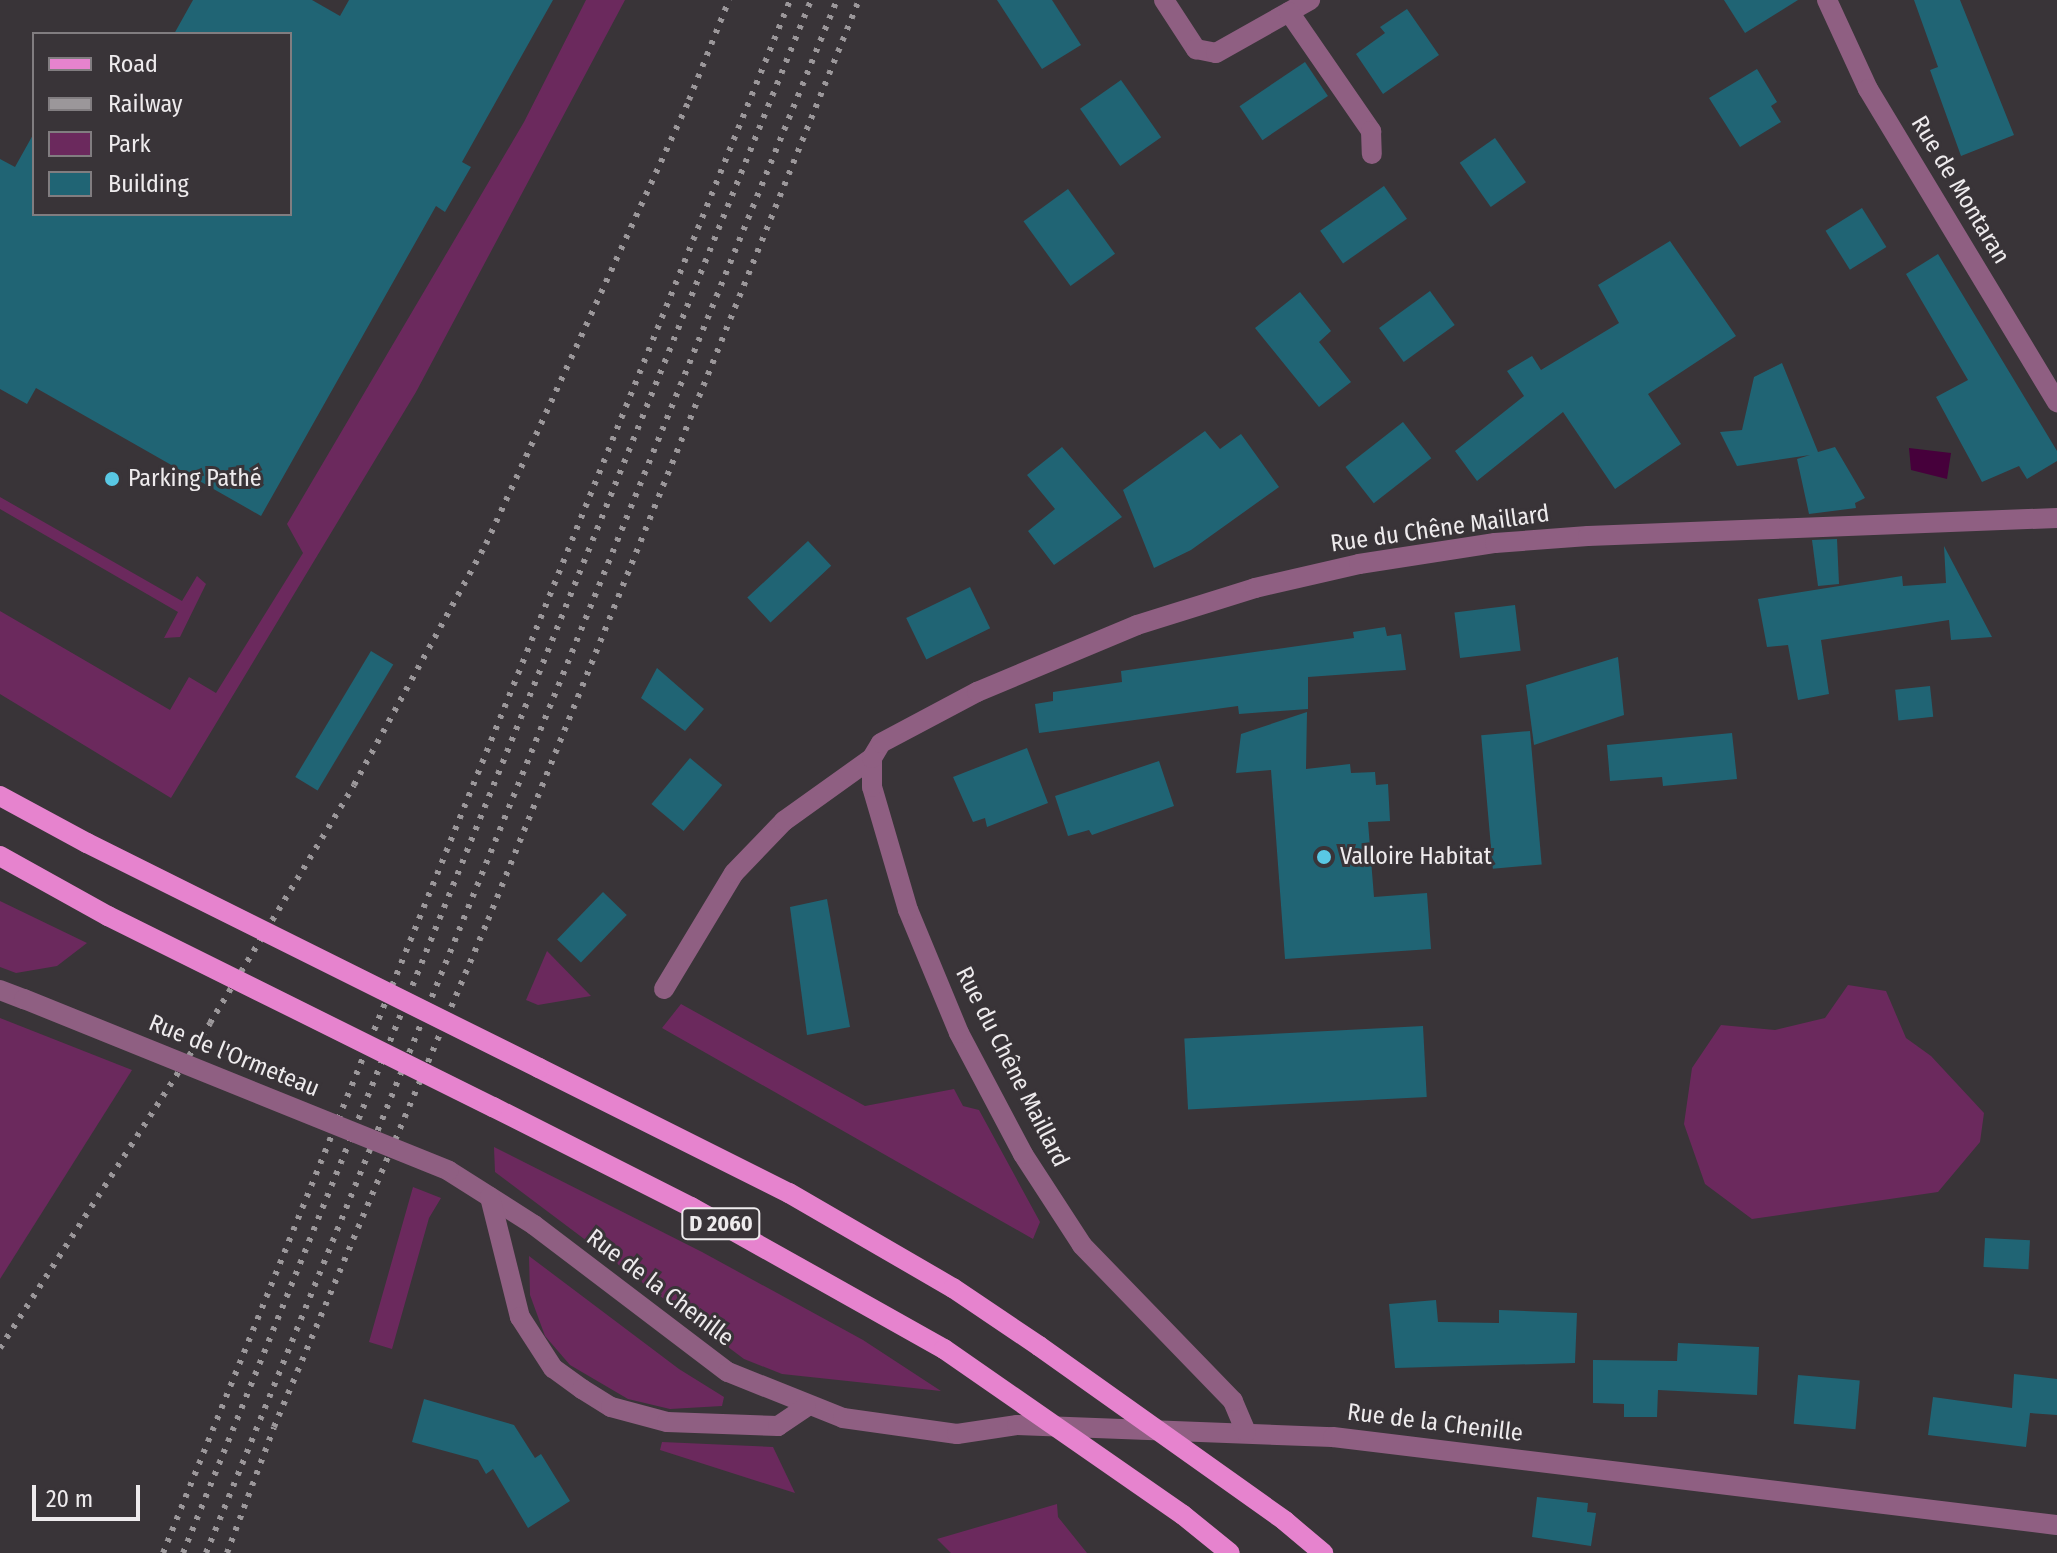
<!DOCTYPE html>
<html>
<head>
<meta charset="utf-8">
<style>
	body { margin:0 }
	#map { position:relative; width:2057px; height:1553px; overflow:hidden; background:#393438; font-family:"Fira Sans Condensed",sans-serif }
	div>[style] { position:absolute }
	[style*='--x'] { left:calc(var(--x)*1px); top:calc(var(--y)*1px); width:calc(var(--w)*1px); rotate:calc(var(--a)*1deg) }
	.green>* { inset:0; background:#6b295d }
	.water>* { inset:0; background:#46003b }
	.building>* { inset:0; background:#206474; transform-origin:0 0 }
	.minor>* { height:20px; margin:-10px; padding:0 10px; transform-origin:10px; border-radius:10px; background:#8f5f82 }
	.major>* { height:20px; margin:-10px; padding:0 10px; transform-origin:10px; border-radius:10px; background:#e683ce }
	.rail>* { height:6px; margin-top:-3px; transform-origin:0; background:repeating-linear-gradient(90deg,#9b979a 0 4px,transparent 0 12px) }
	.minor-bridge>* { height:20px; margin:-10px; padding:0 10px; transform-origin:10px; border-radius:10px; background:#8f5f82 }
	.major-bridge>* { height:20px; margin:-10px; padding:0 10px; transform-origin:10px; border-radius:10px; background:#e683ce }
	.dots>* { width:22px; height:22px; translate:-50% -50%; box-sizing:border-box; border:4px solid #393438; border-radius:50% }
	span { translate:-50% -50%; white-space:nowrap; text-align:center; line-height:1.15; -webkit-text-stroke:6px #393438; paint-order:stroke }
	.shield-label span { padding:2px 6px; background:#393438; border:2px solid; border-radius:6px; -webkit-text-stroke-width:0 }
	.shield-label { font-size:22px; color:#eeebed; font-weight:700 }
	.street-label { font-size:24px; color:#eeebed }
	.poi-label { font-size:24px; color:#eeebed }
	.left { translate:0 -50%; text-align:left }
	.legend { position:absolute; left:32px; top:32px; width:260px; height:184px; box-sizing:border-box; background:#393438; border:2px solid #817d80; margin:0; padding:10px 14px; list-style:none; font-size:24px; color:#eeebed }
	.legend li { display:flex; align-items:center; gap:16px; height:40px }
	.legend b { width:40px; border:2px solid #817d80 }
	.scale { position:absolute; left:32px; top:1485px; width:108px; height:36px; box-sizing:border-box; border:4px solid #eeebed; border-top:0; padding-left:10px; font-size:24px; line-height:28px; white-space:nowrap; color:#eeebed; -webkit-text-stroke:6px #393438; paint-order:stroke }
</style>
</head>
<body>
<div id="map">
	<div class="green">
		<div style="clip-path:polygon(586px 0,625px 0,416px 392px,171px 798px,0 694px,0 611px,170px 710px,189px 677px,216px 693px,303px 553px,287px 524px,524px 122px)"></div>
		<div style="clip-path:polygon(0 497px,182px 601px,197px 576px,206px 584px,180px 637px,164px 638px,178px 612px,0 509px)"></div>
		<div style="clip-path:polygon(0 901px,87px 943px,57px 966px,16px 973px,0 967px)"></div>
		<div style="clip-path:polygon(547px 951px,591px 996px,538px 1005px,526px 1000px)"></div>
		<div style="clip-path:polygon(1848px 985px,1886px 991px,1906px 1038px,1931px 1056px,1984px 1113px,1980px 1142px,1938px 1192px,1752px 1219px,1705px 1184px,1684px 1124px,1692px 1068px,1721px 1025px,1775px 1030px,1825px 1018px)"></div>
		<div style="clip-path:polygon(681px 1004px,865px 1106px,954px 1089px,963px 1106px,979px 1110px,1040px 1222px,1033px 1239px,662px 1028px)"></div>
		<div style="clip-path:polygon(0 1018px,132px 1070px,0 1279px)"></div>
		<div style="clip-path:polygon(494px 1147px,702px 1252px,863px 1340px,941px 1391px,782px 1374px,744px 1359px,495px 1172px)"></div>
		<div style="clip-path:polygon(413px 1187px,441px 1198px,429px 1218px,392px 1349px,369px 1342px)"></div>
		<div style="clip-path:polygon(529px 1256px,679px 1369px,724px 1397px,722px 1406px,670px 1409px,628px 1399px,570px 1365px,545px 1336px,530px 1295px)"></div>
		<div style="clip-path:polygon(662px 1442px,773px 1447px,795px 1493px,660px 1450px)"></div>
		<div style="clip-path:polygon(1057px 1504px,1058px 1517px,1087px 1553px,951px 1553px,937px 1539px)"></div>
	</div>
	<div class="water">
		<div style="clip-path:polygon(1909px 448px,1951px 453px,1947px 479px,1911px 470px)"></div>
	</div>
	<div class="building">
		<div style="clip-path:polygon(193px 0,312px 0,340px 16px,349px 0,553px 0,462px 162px,471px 167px,445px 212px,436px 206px,261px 516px,36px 388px,27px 404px,0 389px,0 159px,15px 167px,34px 133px,34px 214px,290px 214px,290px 34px,174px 34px)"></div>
		<div style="clip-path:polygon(997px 0,1052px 0,1081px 45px,1042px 69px)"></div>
		<div style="clip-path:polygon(1724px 0,1798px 0,1745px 33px)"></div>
		<div style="clip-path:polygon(1914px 0,1960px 0,2014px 135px,1961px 156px,1930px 70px,1938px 67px)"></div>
		<div style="clip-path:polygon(1407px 9px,1439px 55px,1383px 94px,1356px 54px,1385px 33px,1380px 27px)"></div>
		<div style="left:1305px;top:62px;width:41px;height:79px;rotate:56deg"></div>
		<div style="clip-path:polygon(1757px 69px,1777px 102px,1771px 106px,1781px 122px,1740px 147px,1709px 98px)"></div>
		<div style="left:1121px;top:80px;width:70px;height:50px;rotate:55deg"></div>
		<div style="left:1495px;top:138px;width:54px;height:43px;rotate:55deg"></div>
		<div style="left:1384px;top:186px;width:40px;height:78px;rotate:55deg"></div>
		<div style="left:1068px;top:189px;width:80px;height:55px;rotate:54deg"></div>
		<div style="left:1862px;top:208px;width:46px;height:43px;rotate:58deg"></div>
		<div style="clip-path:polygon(1670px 241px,1736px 336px,1648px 394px,1681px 444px,1615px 489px,1563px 412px,1477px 481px,1455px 451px,1524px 396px,1507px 371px,1532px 356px,1541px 370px,1619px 323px,1598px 285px)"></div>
		<div style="clip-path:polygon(1938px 254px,2057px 451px,2057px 461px,2027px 479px,2019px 466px,1982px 482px,1936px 397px,1968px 380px,1906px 274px)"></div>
		<div style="left:1430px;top:291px;width:42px;height:63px;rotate:54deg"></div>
		<div style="clip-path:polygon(1300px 292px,1331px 331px,1319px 342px,1351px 382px,1319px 407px,1255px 328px)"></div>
		<div style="clip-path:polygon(1782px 363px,1818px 452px,1835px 447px,1865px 498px,1855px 503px,1856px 508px,1809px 514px,1797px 459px,1810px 455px,1737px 466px,1720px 432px,1742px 430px,1754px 377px)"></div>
		<div style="left:1403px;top:422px;width:46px;height:73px;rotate:52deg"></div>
		<div style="clip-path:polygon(1205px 431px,1220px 449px,1241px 434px,1279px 487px,1191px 550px,1154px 568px,1123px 490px)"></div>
		<div style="clip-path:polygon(1062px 447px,1122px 517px,1054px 565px,1028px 531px,1055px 509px,1027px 475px)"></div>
		<div style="clip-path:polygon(1837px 539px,1839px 584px,1818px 586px,1812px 540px)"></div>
		<div style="left:808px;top:541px;width:34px;height:83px;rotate:47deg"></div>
		<div style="clip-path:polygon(1944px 546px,1992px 637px,1951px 640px,1949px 620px,1821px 640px,1829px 694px,1798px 700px,1788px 645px,1767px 647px,1758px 599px,1902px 576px,1903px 586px,1946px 583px)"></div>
		<div style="left:970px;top:587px;width:46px;height:71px;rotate:64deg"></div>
		<div style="left:1515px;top:605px;width:46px;height:61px;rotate:83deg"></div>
		<div style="clip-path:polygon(1385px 627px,1387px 636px,1401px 634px,1406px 670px,1308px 677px,1308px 709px,1239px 714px,1238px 706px,1039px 733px,1035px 704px,1053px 701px,1053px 692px,1122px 682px,1121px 671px,1354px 638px,1353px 632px)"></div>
		<div style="left:371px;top:651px;width:26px;height:147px;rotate:31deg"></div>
		<div style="clip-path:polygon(1618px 657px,1624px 715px,1534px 745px,1526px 685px)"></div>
		<div style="clip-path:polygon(657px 668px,704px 709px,685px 731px,641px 698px)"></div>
		<div style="left:1930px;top:686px;width:31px;height:35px;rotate:84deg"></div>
		<div style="clip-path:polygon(1307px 712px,1306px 769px,1350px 764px,1351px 773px,1375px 772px,1376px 785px,1388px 784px,1390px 821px,1368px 822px,1374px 897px,1427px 893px,1431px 949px,1285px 959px,1271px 770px,1236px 773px,1241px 734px)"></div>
		<div style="left:1530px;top:731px;width:134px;height:49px;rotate:85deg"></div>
		<div style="clip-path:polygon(1732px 733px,1737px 779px,1663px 786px,1662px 777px,1610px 781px,1607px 745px)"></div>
		<div style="clip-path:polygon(1027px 748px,1048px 803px,987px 827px,985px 818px,973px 822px,953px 777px)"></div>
		<div style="left:690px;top:758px;width:42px;height:60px;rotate:40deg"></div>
		<div style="clip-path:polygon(1159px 761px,1174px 806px,1092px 835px,1089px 830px,1068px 836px,1055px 796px)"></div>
		<div style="left:603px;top:892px;width:33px;height:66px;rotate:44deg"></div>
		<div style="clip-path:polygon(827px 899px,850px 1027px,807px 1035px,790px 907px)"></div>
		<div style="left:1423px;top:1026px;width:71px;height:239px;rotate:87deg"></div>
		<div style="left:1985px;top:1238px;width:45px;height:29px;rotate:3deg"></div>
		<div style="clip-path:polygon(1436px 1300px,1438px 1322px,1499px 1323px,1499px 1310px,1577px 1313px,1575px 1363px,1395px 1368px,1389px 1304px)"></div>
		<div style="clip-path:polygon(1678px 1343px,1759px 1347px,1757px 1395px,1658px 1390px,1657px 1417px,1624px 1417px,1624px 1404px,1593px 1403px,1593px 1360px,1677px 1361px)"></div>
		<div style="clip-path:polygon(2014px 1374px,2057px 1379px,2057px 1415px,2030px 1413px,2026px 1447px,1928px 1435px,1933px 1397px,2012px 1408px)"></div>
		<div style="left:1798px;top:1375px;width:62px;height:49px;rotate:5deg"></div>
		<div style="clip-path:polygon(424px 1399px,514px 1425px,535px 1458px,541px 1454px,570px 1501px,528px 1528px,493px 1469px,486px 1474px,478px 1460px,412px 1442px)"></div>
		<div style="clip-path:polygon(1537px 1497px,1588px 1503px,1587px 1512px,1596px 1513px,1591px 1546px,1532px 1537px)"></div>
	</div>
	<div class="minor">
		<div style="--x:1164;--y:0;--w:59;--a:56.9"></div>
		<div style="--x:1196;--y:49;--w:20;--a:11"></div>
		<div style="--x:1216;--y:53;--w:108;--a:-29.4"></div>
		<div style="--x:1827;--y:0;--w:98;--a:65.3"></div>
		<div style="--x:1868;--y:89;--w:366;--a:58.9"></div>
		<div style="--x:1289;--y:12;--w:145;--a:55.4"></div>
		<div style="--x:1371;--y:131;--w:23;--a:88"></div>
		<div style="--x:664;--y:989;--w:135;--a:-58.9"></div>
		<div style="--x:734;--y:873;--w:72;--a:-46.1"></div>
		<div style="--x:784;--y:821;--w:108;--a:-35.6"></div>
		<div style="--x:0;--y:990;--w:26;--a:21"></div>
		<div style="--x:449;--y:1171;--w:101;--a:32.4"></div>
		<div style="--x:534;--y:1225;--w:243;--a:37.2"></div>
		<div style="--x:728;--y:1372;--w:124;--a:21.8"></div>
		<div style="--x:843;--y:1418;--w:115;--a:8"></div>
		<div style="--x:957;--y:1434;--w:61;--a:-8.5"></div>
		<div style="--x:1017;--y:1425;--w:316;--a:2.2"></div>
		<div style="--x:1333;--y:1437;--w:729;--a:6.93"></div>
		<div style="--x:490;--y:1197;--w:124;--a:76"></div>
		<div style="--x:520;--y:1317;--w:61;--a:57.1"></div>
		<div style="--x:553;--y:1368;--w:36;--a:36"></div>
		<div style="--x:582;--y:1389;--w:34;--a:32"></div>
		<div style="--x:611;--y:1407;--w:58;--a:15"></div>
		<div style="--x:667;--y:1422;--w:111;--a:2.1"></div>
		<div style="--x:778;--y:1426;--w:34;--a:-34"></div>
		<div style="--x:1246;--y:1432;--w:34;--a:-113"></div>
		<div style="--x:1233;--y:1401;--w:217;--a:-134.1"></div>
		<div style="--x:1082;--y:1245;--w:108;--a:-123"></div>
		<div style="--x:1023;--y:1154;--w:137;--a:-117.9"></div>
		<div style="--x:959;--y:1033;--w:133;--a:-112.5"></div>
		<div style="--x:908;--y:910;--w:128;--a:-106.3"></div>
		<div style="--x:872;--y:787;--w:29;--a:-90"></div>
		<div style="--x:872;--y:758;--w:17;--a:-59"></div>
		<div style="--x:881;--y:743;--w:109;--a:-28"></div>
		<div style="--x:977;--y:692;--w:173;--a:-22.7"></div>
		<div style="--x:1137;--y:625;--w:124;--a:-17.4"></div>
		<div style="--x:1255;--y:588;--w:107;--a:-13"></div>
		<div style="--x:1359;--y:564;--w:138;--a:-8.8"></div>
		<div style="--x:1495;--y:543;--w:93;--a:-4.3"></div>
		<div style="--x:1588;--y:536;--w:469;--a:-2.2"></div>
	</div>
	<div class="major">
		<div style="--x:0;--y:796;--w:99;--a:28.4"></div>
		<div style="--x:0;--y:856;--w:124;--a:29.1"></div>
		<div style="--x:539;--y:1068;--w:280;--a:26.6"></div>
		<div style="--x:789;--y:1193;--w:190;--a:30.1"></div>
		<div style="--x:953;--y:1288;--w:104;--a:34"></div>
		<div style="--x:493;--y:1107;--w:222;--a:26.8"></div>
		<div style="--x:691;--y:1207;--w:290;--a:29.3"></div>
		<div style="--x:1183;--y:1515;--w:60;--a:39"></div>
		<div style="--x:1285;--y:1521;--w:50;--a:40.1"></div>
	</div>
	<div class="rail">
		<div style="--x:0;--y:1348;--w:387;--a:-57.1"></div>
		<div style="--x:210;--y:1023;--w:278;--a:-58.8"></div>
		<div style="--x:354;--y:785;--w:275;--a:-61.3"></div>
		<div style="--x:486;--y:544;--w:488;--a:-65.4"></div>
		<div style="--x:689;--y:100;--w:108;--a:-68.2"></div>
		<div style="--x:163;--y:1553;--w:1675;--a:-68.01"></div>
		<div style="--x:183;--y:1553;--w:1675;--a:-67.98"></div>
		<div style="--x:206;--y:1553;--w:1676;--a:-67.89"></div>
		<div style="--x:227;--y:1553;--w:134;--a:-69.5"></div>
		<div style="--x:274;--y:1427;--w:550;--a:-67.12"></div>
		<div style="--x:488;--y:920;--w:992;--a:-68.04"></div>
	</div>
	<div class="minor-bridge">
		<div style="--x:24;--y:999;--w:458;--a:22"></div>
	</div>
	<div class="major-bridge">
		<div style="--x:87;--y:843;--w:505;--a:26.46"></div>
		<div style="--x:108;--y:916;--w:430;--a:26.4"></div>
		<div style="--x:1039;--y:1346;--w:302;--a:35.4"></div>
		<div style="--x:944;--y:1349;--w:291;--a:34.8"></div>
	</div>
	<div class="dots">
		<div style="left:112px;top:479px;background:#59c8e4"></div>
		<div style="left:1324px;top:857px;background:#59c8e4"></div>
	</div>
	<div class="shield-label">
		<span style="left:721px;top:1224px">D 2060</span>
	</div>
	<div class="street-label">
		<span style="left:1960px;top:190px;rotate:59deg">Rue de Montaran</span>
		<span style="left:1440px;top:529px;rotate:-8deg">Rue du Chêne Maillard</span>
		<span style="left:234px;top:1056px;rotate:22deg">Rue de l'Ormeteau</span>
		<span style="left:1012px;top:1067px;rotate:63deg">Rue du Chêne Maillard</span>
		<span style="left:660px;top:1288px;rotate:37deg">Rue de la Chenille</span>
		<span style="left:1435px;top:1423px;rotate:7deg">Rue de la Chenille</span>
	</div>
	<div class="poi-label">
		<span class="left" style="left:128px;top:479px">Parking Pathé</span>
		<span class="left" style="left:1340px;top:857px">Valloire Habitat</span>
	</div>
	<ul class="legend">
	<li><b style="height:10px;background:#e683ce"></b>Road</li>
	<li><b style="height:10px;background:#9b979a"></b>Railway</li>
	<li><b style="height:22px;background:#6b295d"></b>Park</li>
	<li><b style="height:22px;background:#206474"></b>Building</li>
	</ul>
	<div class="scale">20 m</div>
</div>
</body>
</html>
